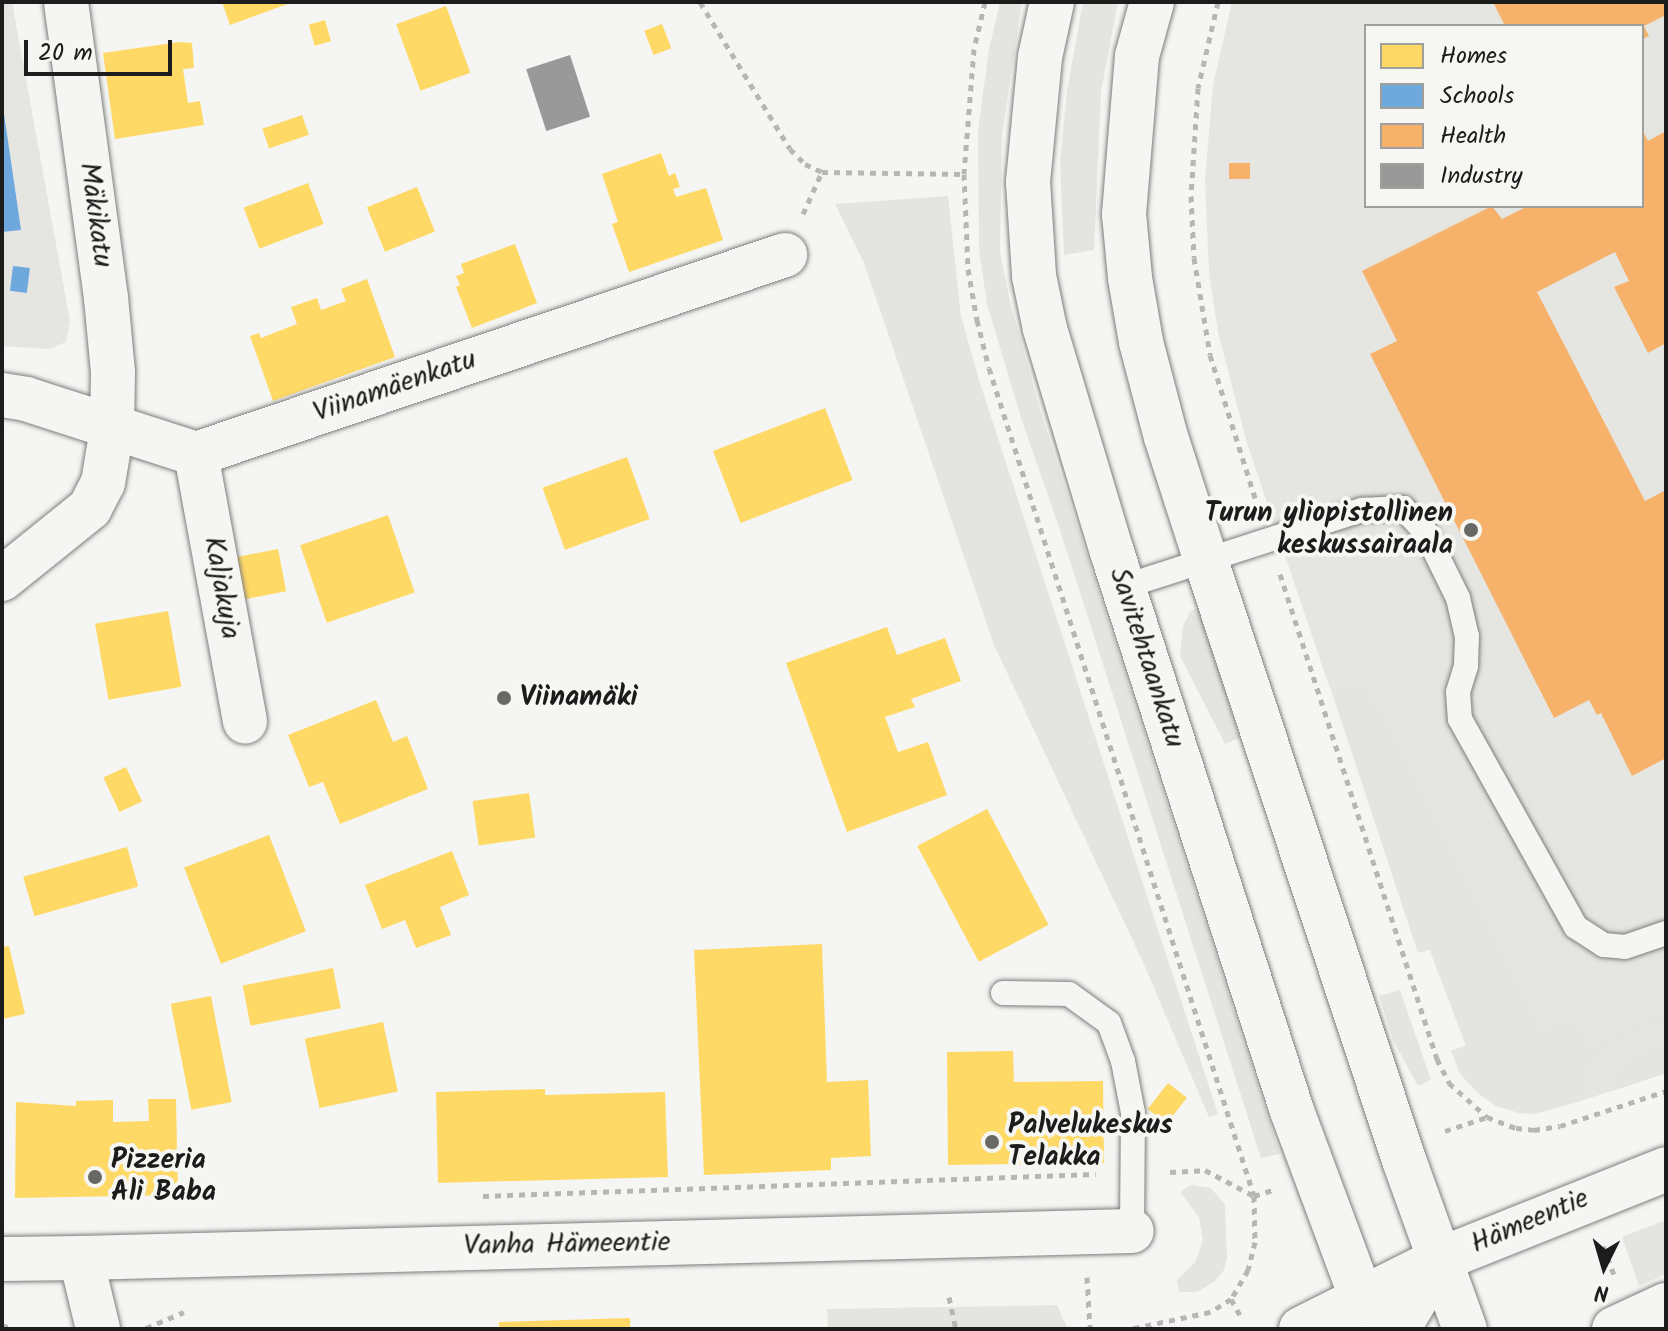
<!DOCTYPE html>
<html>
<head>
<meta charset="utf-8">
<style>
	body { margin:0 }
	#map { position:relative; width:1668px; height:1331px; overflow:hidden; background:#f5f5f3; font-family:Kalam,sans-serif }
	div>[style] { position:absolute }
	[style*='--x'] { left:calc(var(--x)*1px); top:calc(var(--y)*1px); width:calc(var(--w)*1px); rotate:calc(var(--a)*1deg) }
	.built>* { inset:0; background:#e5e5e2 }
	.green>* { inset:0; background:#e4e4e1 }
	.homes>* { inset:0; background:#ffd966; transform-origin:0 0 }
	.schools>* { inset:0; background:#6fa8dc; transform-origin:0 0 }
	.health>* { inset:0; background:#f6b26b; transform-origin:0 0 }
	.industry>* { inset:0; background:#999; transform-origin:0 0 }
	.path>* { height:5px; margin-top:-2.5px; transform-origin:0; background:repeating-linear-gradient(90deg,#b6b6b5 0 6px,transparent 0 12px) }
	.roads { filter:drop-shadow(0 0 2px #7e7e7d) drop-shadow(0 0 2px #7e7e7d) }
	.lane>* { height:24px; margin:-12px; padding:0 12px; transform-origin:12px; border-radius:12px; background:#f5f5f3 }
	.street>* { height:44px; margin:-22px; padding:0 22px; transform-origin:22px; border-radius:22px; background:#f5f5f3 }
	.secondary>* { height:44px; margin:-22px; padding:0 22px; transform-origin:22px; border-radius:22px; background:#f5f5f3 }
	.highway>* { height:44px; margin:-22px; padding:0 22px; transform-origin:22px; border-radius:22px; background:#f5f5f3 }
	.dots>* { width:22px; height:22px; translate:-50% -50%; box-sizing:border-box; border:4px solid #f6f6f2; border-radius:50% }
	span { translate:-50% -50%; white-space:nowrap; text-align:center; line-height:1.15; -webkit-text-stroke:8px #f6f6f2; paint-order:stroke }
	.street-label { font-size:28px; color:#1c1c1c }
	.poi-label { font-size:28px; color:#1c1c1c; font-weight:700 }
	.right { translate:-100% -50%; text-align:right }
	.left { translate:0 -50%; text-align:left }
	.frame { position:absolute; inset:0; border:4px solid #1c1c1c; pointer-events:none }
	.legend { position:absolute; left:1364px; top:24px; width:280px; height:184px; box-sizing:border-box; background:#f6f6f2; border:2px solid #9f9f9c; margin:0; padding:10px 14px; list-style:none; font-size:24px; color:#1c1c1c }
	.legend li { display:flex; align-items:center; gap:16px; height:40px }
	.legend b { width:40px; border:2px solid #9f9f9c }
	.north { position:absolute; left:1564px; top:1227px; width:80px; height:80px; -webkit-text-stroke:6px #f6f6f2; paint-order:stroke; rotate:185deg; font-size:22px; font-weight:700; line-height:32px; text-align:center; color:#1c1c1c }
	.north::after { content:''; display:block; margin:auto; width:28px; height:36px; background:#1c1c1c; clip-path:polygon(50% 0,100% 100%,50% 72%,0 100%) }
	.scale { position:absolute; left:24px; top:40px; width:148px; height:36px; box-sizing:border-box; border:4px solid #1c1c1c; border-top:0; padding-left:10px; font-size:24px; line-height:28px; white-space:nowrap; color:#1c1c1c; -webkit-text-stroke:6px #f6f6f2; paint-order:stroke }
</style>
</head>
<body>
<div id="map">
	<div class="built">
		<div style="clip-path:polygon(2px 2px,12px 2px,70px 321px,66px 342px,49px 349px,2px 346px)"></div>
		<div style="clip-path:polygon(evenodd,1232px 2px,1666px 2px,1666px 1073px,1581px 1101px,1466px 1046px,1326px 677px,1246px 440px,1218px 332px,1209px 274px,1205px 180px,1213px 85px,1232px 2px,1366px 26px,1642px 26px,1642px 206px,1366px 206px,1366px 26px)"></div>
	</div>
	<div class="green">
		<div style="clip-path:polygon(1000px 2px,1022px 2px,1002px 134px,1000px 251px,1010px 302px,1040px 410px,1280px 1154px,1261px 1158px,1060px 530px,1021px 418px,987px 304px,979px 250px,978px 130px,989px 49px)"></div>
		<div style="clip-path:polygon(1083px 2px,1118px 2px,1101px 92px,1094px 250px,1064px 255px,1060px 162px,1067px 91px)"></div>
		<div style="clip-path:polygon(948px 196px,961px 316px,979px 380px,1218px 1114px,1209px 1117px,1142px 960px,994px 645px,864px 263px,835px 204px)"></div>
		<div style="clip-path:polygon(1198px 608px,1240px 738px,1225px 744px,1180px 656px,1183px 626px,1190px 612px)"></div>
		<div style="clip-path:polygon(1365px 683px,1540px 1032px,1572px 1017px,1589px 1048px,1666px 1011px,1666px 1019px,1603px 1048px,1591px 1058px,1581px 1101px,1534px 1114px,1519px 1113px,1496px 1106px,1479px 1094px,1460px 1074px,1451px 1051px,1466px 1045px,1432px 949px,1418px 953px,1332px 693px)"></div>
		<div style="clip-path:polygon(1400px 990px,1431px 1080px,1418px 1086px,1394px 1042px,1379px 996px)"></div>
		<div style="clip-path:polygon(1666px 1042px,1666px 1073px,1613px 1091px,1612px 1083px,1626px 1064px)"></div>
		<div style="clip-path:polygon(1191px 1185px,1211px 1188px,1225px 1205px,1227px 1259px,1223px 1272px,1214px 1282px,1197px 1292px,1179px 1292px,1177px 1280px,1195px 1262px,1203px 1241px,1199px 1217px,1180px 1192px)"></div>
		<div style="clip-path:polygon(1666px 1220px,1666px 1274px,1639px 1286px,1622px 1237px)"></div>
		<div style="clip-path:polygon(1057px 1305px,1068px 1329px,828px 1329px,827px 1309px)"></div>
	</div>
	<div class="homes">
		<div style="clip-path:polygon(222px 2px,293px 2px,230px 25px)"></div>
		<div style="left:446px;top:6px;width:71px;height:53px;rotate:70deg"></div>
		<div style="left:325px;top:20px;width:22px;height:17px;rotate:74deg"></div>
		<div style="left:662px;top:24px;width:26px;height:19px;rotate:69deg"></div>
		<div style="clip-path:polygon(180px 42px,192px 43px,194px 68px,183px 69px,188px 103px,200px 101px,204px 125px,115px 139px,103px 53px)"></div>
		<div style="left:302px;top:115px;width:21px;height:42px;rotate:71deg"></div>
		<div style="clip-path:polygon(661px 153px,669px 176px,675px 173px,680px 187px,673px 189px,676px 197px,706px 188px,723px 240px,629px 272px,612px 224px,618px 222px,602px 174px)"></div>
		<div style="left:308px;top:183px;width:44px;height:69px;rotate:69deg"></div>
		<div style="left:417px;top:187px;width:48px;height:54px;rotate:68deg"></div>
		<div style="clip-path:polygon(515px 244px,537px 303px,472px 328px,456px 287px,460px 285px,456px 276px,464px 273px,461px 264px)"></div>
		<div style="clip-path:polygon(367px 279px,395px 357px,273px 401px,250px 336px,259px 333px,261px 338px,297px 324px,291px 307px,317px 298px,321px 310px,346px 301px,341px 289px)"></div>
		<div style="left:825px;top:408px;width:77px;height:120px;rotate:69deg"></div>
		<div style="left:627px;top:457px;width:66px;height:90px;rotate:70deg"></div>
		<div style="left:388px;top:515px;width:82px;height:93px;rotate:71deg"></div>
		<div style="left:278px;top:549px;width:43px;height:49px;rotate:79deg"></div>
		<div style="left:168px;top:611px;width:77px;height:74px;rotate:80deg"></div>
		<div style="clip-path:polygon(887px 627px,897px 655px,945px 638px,961px 681px,911px 699px,915px 707px,885px 717px,898px 752px,928px 742px,947px 795px,847px 832px,786px 663px)"></div>
		<div style="clip-path:polygon(376px 700px,393px 742px,407px 736px,428px 789px,340px 824px,323px 782px,309px 787px,288px 735px)"></div>
		<div style="left:126px;top:767px;width:38px;height:25px;rotate:65deg"></div>
		<div style="left:529px;top:793px;width:45px;height:57px;rotate:82deg"></div>
		<div style="left:987px;top:809px;width:131px;height:79px;rotate:62deg"></div>
		<div style="left:269px;top:835px;width:103px;height:91px;rotate:69deg"></div>
		<div style="left:127px;top:847px;width:41px;height:108px;rotate:74deg"></div>
		<div style="clip-path:polygon(452px 851px,469px 895px,440px 907px,451px 935px,416px 948px,405px 920px,382px 929px,365px 885px)"></div>
		<div style="clip-path:polygon(822px 944px,827px 1082px,868px 1080px,871px 1156px,831px 1158px,831px 1170px,704px 1175px,694px 950px)"></div>
		<div style="clip-path:polygon(9px 946px,25px 1014px,2px 1019px,2px 947px)"></div>
		<div style="left:333px;top:968px;width:41px;height:92px;rotate:79deg"></div>
		<div style="left:211px;top:996px;width:108px;height:41px;rotate:79deg"></div>
		<div style="left:383px;top:1022px;width:71px;height:80px;rotate:78deg"></div>
		<div style="clip-path:polygon(1013px 1051px,1014px 1082px,1103px 1081px,1104px 1163px,948px 1165px,947px 1052px)"></div>
		<div style="left:1168px;top:1083px;width:24px;height:33px;rotate:38deg"></div>
		<div style="clip-path:polygon(545px 1089px,545px 1095px,665px 1092px,668px 1177px,438px 1183px,436px 1092px)"></div>
		<div style="clip-path:polygon(148px 1099px,176px 1099px,178px 1195px,15px 1198px,16px 1102px,76px 1106px,76px 1101px,113px 1100px,113px 1122px,149px 1121px)"></div>
		<div style="clip-path:polygon(630px 1318px,630px 1329px,499px 1329px,499px 1322px)"></div>
	</div>
	<div class="schools">
		<div style="clip-path:polygon(2px 100px,21px 230px,2px 232px)"></div>
		<div style="left:13px;top:266px;width:17px;height:25px;rotate:7deg"></div>
	</div>
	<div class="health">
		<div style="clip-path:polygon(1493px 2px,1666px 2px,1666px 15px,1644px 26px,1649px 36px,1642px 39px,1642px 26px,1505px 26px)"></div>
		<div style="clip-path:polygon(1642px 129px,1648px 141px,1666px 131px,1666px 343px,1648px 353px,1614px 287px,1629px 281px,1615px 252px,1537px 292px,1645px 501px,1666px 490px,1666px 758px,1632px 776px,1601px 713px,1597px 715px,1589px 700px,1554px 718px,1370px 354px,1397px 341px,1362px 271px,1492px 206px,1502px 219px,1528px 206px,1642px 206px)"></div>
		<div style="left:1229px;top:163px;width:21px;height:16px"></div>
	</div>
	<div class="industry">
		<div style="left:570px;top:55px;width:65px;height:46px;rotate:72deg"></div>
	</div>
	<div class="path">
		<div style="--x:700;--y:2;--w:172;--a:58.5"></div>
		<div style="--x:790;--y:149;--w:21;--a:45"></div>
		<div style="--x:805;--y:164;--w:19;--a:25"></div>
		<div style="--x:822;--y:172;--w:142;--a:0.8"></div>
		<div style="--x:985;--y:2;--w:48;--a:103.2"></div>
		<div style="--x:974;--y:49;--w:125;--a:94.6"></div>
		<div style="--x:964;--y:174;--w:95;--a:87.6"></div>
		<div style="--x:968;--y:269;--w:52;--a:80"></div>
		<div style="--x:977;--y:320;--w:49;--a:76"></div>
		<div style="--x:989;--y:368;--w:869;--a:72.25"></div>
		<div style="--x:1254;--y:1196;--w:46;--a:88.8"></div>
		<div style="--x:1255;--y:1242;--w:29;--a:104"></div>
		<div style="--x:1248;--y:1270;--w:34;--a:120"></div>
		<div style="--x:1231;--y:1299;--w:25;--a:148"></div>
		<div style="--x:1210;--y:1312;--w:83;--a:168.1"></div>
		<div style="--x:1218;--y:2;--w:88;--a:103.1"></div>
		<div style="--x:1198;--y:88;--w:108;--a:93.7"></div>
		<div style="--x:1191;--y:196;--w:62;--a:87.2"></div>
		<div style="--x:1194;--y:258;--w:98;--a:80.6"></div>
		<div style="--x:1210;--y:355;--w:156;--a:72.5"></div>
		<div style="--x:803;--y:214;--w:46;--a:-65.7"></div>
		<div style="--x:1280;--y:574;--w:510;--a:72.06"></div>
		<div style="--x:1437;--y:1059;--w:27;--a:63"></div>
		<div style="--x:1449;--y:1083;--w:51;--a:41.8"></div>
		<div style="--x:1487;--y:1117;--w:31;--a:21"></div>
		<div style="--x:1516;--y:1128;--w:18;--a:6"></div>
		<div style="--x:1534;--y:1130;--w:26;--a:-9"></div>
		<div style="--x:1560;--y:1126;--w:112;--a:-18.3"></div>
		<div style="--x:1445;--y:1131;--w:44;--a:-18.4"></div>
		<div style="--x:1170;--y:1172;--w:35;--a:-3"></div>
		<div style="--x:1205;--y:1170;--w:55;--a:28"></div>
		<div style="--x:1254;--y:1196;--w:20;--a:-18"></div>
		<div style="--x:483;--y:1196;--w:613;--a:-2.06"></div>
		<div style="--x:1603;--y:1246;--w:34;--a:69"></div>
		<div style="--x:1087;--y:1277;--w:52;--a:86.7"></div>
		<div style="--x:949;--y:1297;--w:33;--a:78"></div>
		<div style="--x:1231;--y:1299;--w:23;--a:61"></div>
		<div style="--x:2;--y:1325;--w:12;--a:20"></div>
		<div style="--x:146;--y:1328;--w:41;--a:-22.8"></div>
	</div>
	<div class="roads">
		<div class="lane">
			<div style="--x:1123;--y:587;--w:251;--a:-17.9"></div>
			<div style="--x:1362;--y:510;--w:41;--a:-2.8"></div>
			<div style="--x:1403;--y:508;--w:34;--a:47"></div>
			<div style="--x:1426;--y:533;--w:72;--a:63.8"></div>
			<div style="--x:1458;--y:598;--w:39;--a:77"></div>
			<div style="--x:1467;--y:636;--w:30;--a:92"></div>
			<div style="--x:1466;--y:666;--w:27;--a:107"></div>
			<div style="--x:1458;--y:692;--w:27;--a:86"></div>
			<div style="--x:1460;--y:719;--w:238;--a:60.9"></div>
			<div style="--x:1576;--y:927;--w:33;--a:33"></div>
			<div style="--x:1604;--y:945;--w:21;--a:5"></div>
			<div style="--x:1625;--y:947;--w:43;--a:-18.9"></div>
			<div style="--x:1003;--y:993;--w:66;--a:0.9"></div>
			<div style="--x:1069;--y:994;--w:49;--a:35.9"></div>
			<div style="--x:1109;--y:1023;--w:40;--a:69.8"></div>
			<div style="--x:1123;--y:1061;--w:53;--a:79.1"></div>
			<div style="--x:1133;--y:1113;--w:118;--a:90.5"></div>
		</div>
		<div class="street">
			<div style="--x:2;--y:395;--w:24;--a:9"></div>
			<div style="--x:26;--y:399;--w:179;--a:17.9"></div>
			<div style="--x:196;--y:454;--w:622;--a:-18.67"></div>
			<div style="--x:196;--y:454;--w:272;--a:79.6"></div>
			<div style="--x:2;--y:579;--w:113;--a:-38.9"></div>
			<div style="--x:90;--y:508;--w:28;--a:-63"></div>
			<div style="--x:103;--y:483;--w:55;--a:-80.5"></div>
			<div style="--x:112;--y:429;--w:57;--a:-89"></div>
			<div style="--x:113;--y:372;--w:74;--a:-95.4"></div>
			<div style="--x:106;--y:298;--w:299;--a:-97.7"></div>
			<div style="--x:81;--y:1258;--w:1051;--a:-1.47"></div>
		</div>
		<div class="secondary">
			<div style="--x:1052;--y:2;--w:56;--a:102.3"></div>
			<div style="--x:1040;--y:57;--w:126;--a:95.5"></div>
			<div style="--x:1028;--y:182;--w:94;--a:86.3"></div>
			<div style="--x:1034;--y:276;--w:54;--a:78.3"></div>
			<div style="--x:1045;--y:329;--w:233;--a:73.3"></div>
			<div style="--x:1112;--y:552;--w:587;--a:72.15"></div>
			<div style="--x:1292;--y:1111;--w:233;--a:69.6"></div>
			<div style="--x:1152;--y:2;--w:56;--a:105.5"></div>
			<div style="--x:1137;--y:56;--w:159;--a:94.7"></div>
			<div style="--x:1124;--y:214;--w:64;--a:84.6"></div>
			<div style="--x:1130;--y:278;--w:65;--a:80.2"></div>
			<div style="--x:1141;--y:342;--w:98;--a:75.3"></div>
			<div style="--x:1166;--y:437;--w:130;--a:72.1"></div>
			<div style="--x:1206;--y:561;--w:631;--a:71.71"></div>
			<div style="--x:1404;--y:1160;--w:180;--a:70.2"></div>
			<div style="--x:2;--y:1259;--w:79;--a:-0.7"></div>
			<div style="--x:81;--y:1258;--w:73;--a:76.5"></div>
		</div>
		<div class="highway">
			<div style="--x:1301;--y:1329;--w:154;--a:-26.6"></div>
			<div style="--x:1439;--y:1260;--w:245;--a:-21.8"></div>
			<div style="--x:1398;--y:1329;--w:80;--a:-59.3"></div>
			<div style="--x:1614;--y:1329;--w:57;--a:-24.8"></div>
		</div>
	</div>
	<div class="dots">
		<div style="left:1471px;top:530px;background:#686867"></div>
		<div style="left:504px;top:698px;background:#686867"></div>
		<div style="left:992px;top:1142px;background:#686867"></div>
		<div style="left:95px;top:1177px;background:#686867"></div>
	</div>
	<div class="street-label">
		<span style="left:95px;top:215px;rotate:82deg">Mäkikatu</span>
		<span style="left:395px;top:387px;rotate:-19deg">Viinamäenkatu</span>
		<span style="left:221px;top:588px;rotate:80deg">Kaljakuja</span>
		<span style="left:1146px;top:658px;rotate:72deg">Savitehtaankatu</span>
		<span style="left:1530px;top:1222px;rotate:-23deg">Hämeentie</span>
		<span style="left:567px;top:1245px;rotate:-1deg">Vanha Hämeentie</span>
	</div>
	<div class="poi-label">
		<span class="right" style="left:1453px;top:530px">Turun yliopistollinen<br>keskussairaala</span>
		<span class="left" style="left:520px;top:698px">Viinamäki</span>
		<span class="left" style="left:1008px;top:1142px">Palvelukeskus<br>Telakka</span>
		<span class="left" style="left:111px;top:1177px">Pizzeria<br>Ali Baba</span>
	</div>
	<div class="frame"></div>
	<ul class="legend">
	<li><b style="height:22px;background:#ffd966"></b>Homes</li>
	<li><b style="height:22px;background:#6fa8dc"></b>Schools</li>
	<li><b style="height:22px;background:#f6b26b"></b>Health</li>
	<li><b style="height:22px;background:#999"></b>Industry</li>
	</ul>
	<div class="north">N</div>
	<div class="scale">20 m</div>
</div>
</body>
</html>
